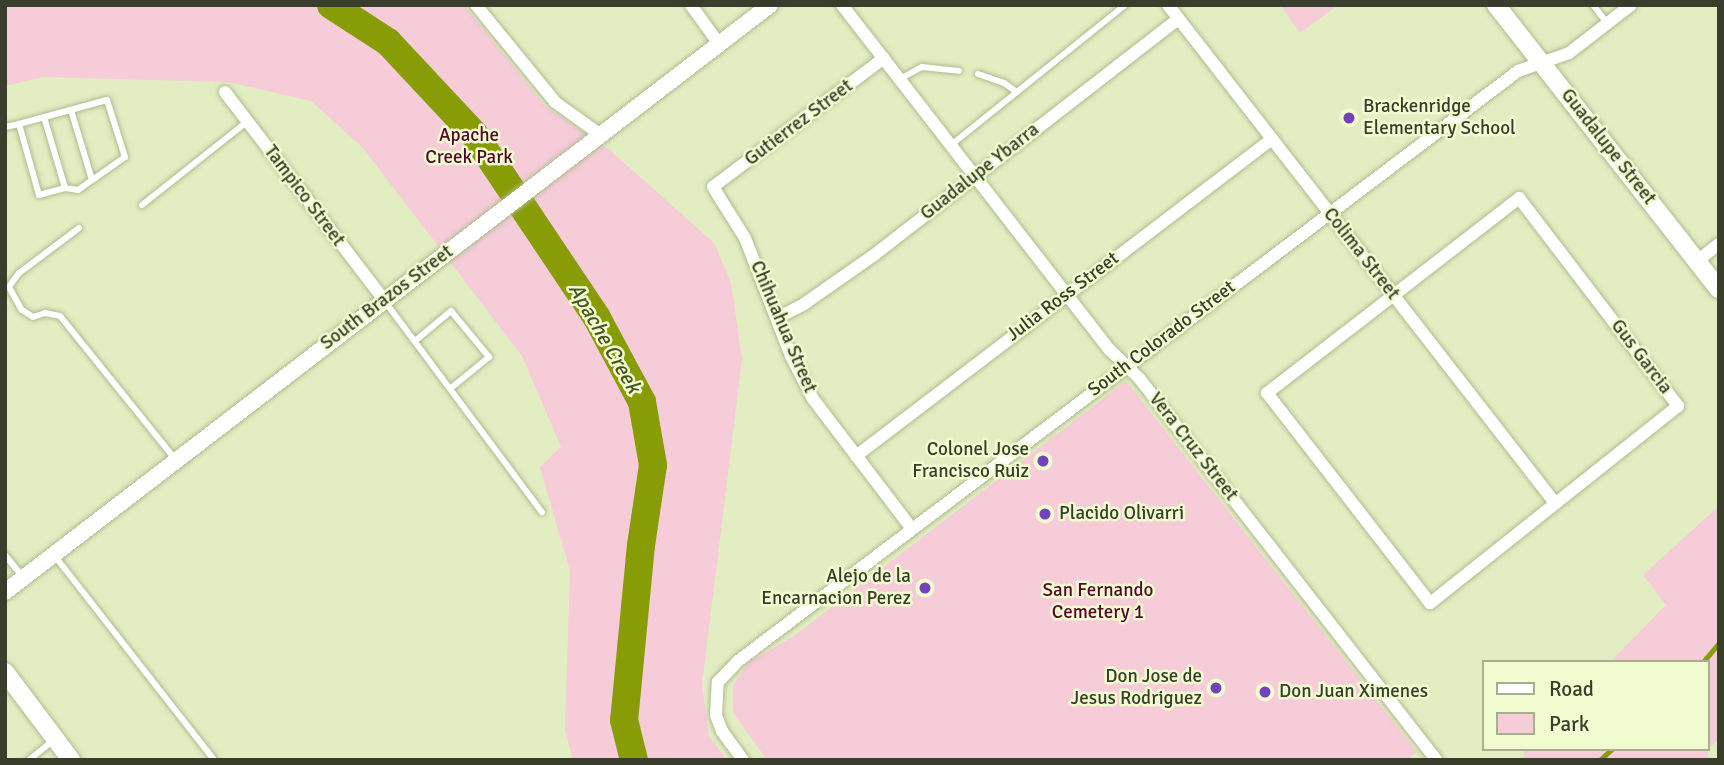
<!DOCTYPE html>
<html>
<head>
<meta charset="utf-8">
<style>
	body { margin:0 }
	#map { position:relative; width:1724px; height:765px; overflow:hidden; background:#e3edc2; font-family:Signika,sans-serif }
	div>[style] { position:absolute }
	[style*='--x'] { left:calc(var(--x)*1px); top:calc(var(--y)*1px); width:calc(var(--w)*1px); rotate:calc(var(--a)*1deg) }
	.green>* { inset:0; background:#f5ccd8; transform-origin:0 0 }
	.stream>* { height:4.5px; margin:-2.25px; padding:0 2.25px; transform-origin:2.25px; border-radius:2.25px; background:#889c05 }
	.river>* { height:28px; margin:-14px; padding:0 14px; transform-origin:14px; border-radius:14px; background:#889c05 }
	.roads { filter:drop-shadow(0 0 2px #b0ba90) drop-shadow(0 0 2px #b0ba90) }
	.service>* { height:6px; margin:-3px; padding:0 3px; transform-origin:3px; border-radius:3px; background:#fff }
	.minor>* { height:12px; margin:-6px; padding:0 6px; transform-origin:6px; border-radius:6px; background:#fff }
	.tertiary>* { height:16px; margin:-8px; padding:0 8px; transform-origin:8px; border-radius:8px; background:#fff }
	.secondary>* { height:18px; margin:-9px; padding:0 9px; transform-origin:9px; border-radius:9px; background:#fff }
	.dots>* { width:19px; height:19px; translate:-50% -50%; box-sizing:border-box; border:4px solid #f0fbcf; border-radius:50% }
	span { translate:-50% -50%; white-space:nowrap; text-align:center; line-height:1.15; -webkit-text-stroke:5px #f0fbcf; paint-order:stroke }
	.poi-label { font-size:19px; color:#393d2c }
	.left { translate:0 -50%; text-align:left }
	.right { translate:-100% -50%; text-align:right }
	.street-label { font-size:19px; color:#393d2c }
	.park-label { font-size:19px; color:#52072b }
	.water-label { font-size:21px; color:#4a5422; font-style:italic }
	.frame { position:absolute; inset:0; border:7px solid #393d2c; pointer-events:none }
	.legend { position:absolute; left:1482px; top:660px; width:228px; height:91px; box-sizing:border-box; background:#f0fbcf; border:2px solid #a7af8e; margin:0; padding:9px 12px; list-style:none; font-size:21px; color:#393d2c }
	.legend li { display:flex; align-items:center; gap:14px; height:35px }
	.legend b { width:35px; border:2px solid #a7af8e }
</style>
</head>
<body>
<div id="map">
	<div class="green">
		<div style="clip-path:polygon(5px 5px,464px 5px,545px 106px,611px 151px,714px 243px,731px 282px,742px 359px,702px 685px,709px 736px,727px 760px,573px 760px,565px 731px,570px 571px,540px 467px,561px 447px,522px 356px,363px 148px,311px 101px,228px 82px,43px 77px,5px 86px)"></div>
		<div style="clip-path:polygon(1280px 5px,1338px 5px,1300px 33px)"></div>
		<div style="clip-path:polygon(1126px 381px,1417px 752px,1407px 760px,767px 760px,733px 712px,733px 686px,749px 662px,794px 636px)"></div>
		<div style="clip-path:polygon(1719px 506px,1719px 739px,1708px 749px,1708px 662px,1610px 662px,1666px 605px,1643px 575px)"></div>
		<div style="left:1524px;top:749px;width:184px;height:15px"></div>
	</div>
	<div class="stream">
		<div style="--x:1703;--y:662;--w:25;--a:-50"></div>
		<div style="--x:1600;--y:760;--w:16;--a:-43"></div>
	</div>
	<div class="river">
		<div style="--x:331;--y:5;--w:68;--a:33"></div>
		<div style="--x:388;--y:42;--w:126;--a:46.9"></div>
		<div style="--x:474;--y:134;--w:221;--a:56.2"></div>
		<div style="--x:597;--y:318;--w:95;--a:61.8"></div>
		<div style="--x:642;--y:402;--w:64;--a:80.1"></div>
		<div style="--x:653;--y:465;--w:81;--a:98.5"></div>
		<div style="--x:641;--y:545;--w:176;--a:95.5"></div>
		<div style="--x:624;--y:720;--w:41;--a:76"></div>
	</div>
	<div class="roads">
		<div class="service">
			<div style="--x:1593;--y:5;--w:23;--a:52"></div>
			<div style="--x:978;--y:74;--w:28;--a:19"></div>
			<div style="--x:1004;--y:83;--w:16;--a:35"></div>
			<div style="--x:900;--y:79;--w:25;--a:-29"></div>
			<div style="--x:922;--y:67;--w:37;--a:6"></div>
			<div style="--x:71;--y:110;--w:73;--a:73.3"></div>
			<div style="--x:44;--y:117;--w:74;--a:73.5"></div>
			<div style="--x:5;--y:127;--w:14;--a:-12"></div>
			<div style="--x:19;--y:124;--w:91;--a:-15.3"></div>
			<div style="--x:107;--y:100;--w:60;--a:72.5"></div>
			<div style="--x:125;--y:157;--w:57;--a:144.9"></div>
			<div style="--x:78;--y:190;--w:13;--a:-171"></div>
			<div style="--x:65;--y:188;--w:27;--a:165"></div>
			<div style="--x:39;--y:195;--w:74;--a:-105.7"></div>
			<div style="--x:951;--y:145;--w:223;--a:-38.8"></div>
			<div style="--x:142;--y:205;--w:135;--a:-38.4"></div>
			<div style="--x:79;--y:228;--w:75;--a:143.1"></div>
			<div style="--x:19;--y:273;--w:17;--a:126"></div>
			<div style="--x:9;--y:287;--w:26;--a:61"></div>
			<div style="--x:22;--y:310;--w:13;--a:32"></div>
			<div style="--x:33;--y:317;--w:13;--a:-18"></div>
			<div style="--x:45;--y:313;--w:15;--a:11"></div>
			<div style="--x:60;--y:316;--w:184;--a:51.2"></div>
			<div style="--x:386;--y:303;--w:261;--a:53.3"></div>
			<div style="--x:415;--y:341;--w:47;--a:-39.8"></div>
			<div style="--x:451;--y:311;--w:60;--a:50.4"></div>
			<div style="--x:489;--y:357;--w:49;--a:140.8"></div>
			<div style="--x:5;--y:555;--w:28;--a:51"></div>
			<div style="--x:54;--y:555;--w:260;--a:52"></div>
			<div style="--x:29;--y:760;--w:33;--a:-39"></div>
		</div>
		<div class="minor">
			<div style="--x:476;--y:5;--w:125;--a:50.8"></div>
			<div style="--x:555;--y:102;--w:57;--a:35.7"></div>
			<div style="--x:691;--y:5;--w:48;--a:54.3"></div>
			<div style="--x:842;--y:5;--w:437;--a:52.2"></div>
			<div style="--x:1110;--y:350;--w:40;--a:44"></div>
			<div style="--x:1139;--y:378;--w:484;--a:52.1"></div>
			<div style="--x:1168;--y:5;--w:631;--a:52.15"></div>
			<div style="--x:884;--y:58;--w:214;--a:143"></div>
			<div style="--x:713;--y:187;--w:60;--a:57.9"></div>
			<div style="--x:745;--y:238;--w:127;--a:68.7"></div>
			<div style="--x:791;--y:356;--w:48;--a:62.9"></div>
			<div style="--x:813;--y:399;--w:163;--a:52.7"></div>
			<div style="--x:225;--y:92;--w:262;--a:52.6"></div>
			<div style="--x:1519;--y:198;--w:262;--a:52.6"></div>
			<div style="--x:1678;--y:406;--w:317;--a:141.5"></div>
			<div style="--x:1430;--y:603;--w:266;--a:-127.8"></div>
			<div style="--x:1267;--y:393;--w:319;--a:-37.7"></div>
			<div style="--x:1697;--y:261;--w:28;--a:-38"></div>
			<div style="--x:777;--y:318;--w:30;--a:-27"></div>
			<div style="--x:804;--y:304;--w:85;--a:-35"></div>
			<div style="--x:874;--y:255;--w:385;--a:-37.8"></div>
			<div style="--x:856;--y:456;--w:523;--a:-37.31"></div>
			<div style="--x:743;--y:760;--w:36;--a:-126"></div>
			<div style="--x:722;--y:731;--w:17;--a:-111"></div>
			<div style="--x:716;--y:715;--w:33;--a:-87"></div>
			<div style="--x:718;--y:682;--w:29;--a:-46"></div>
			<div style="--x:738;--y:661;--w:978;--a:-37.1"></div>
			<div style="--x:1518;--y:71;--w:54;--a:-19.4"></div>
			<div style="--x:1569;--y:53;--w:78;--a:-37.7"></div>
		</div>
		<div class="tertiary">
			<div style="--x:5;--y:592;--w:964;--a:-37.5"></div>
		</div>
		<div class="secondary">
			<div style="--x:1496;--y:5;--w:361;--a:51.9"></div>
			<div style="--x:5;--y:672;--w:110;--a:53.1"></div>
		</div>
	</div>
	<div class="dots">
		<div style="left:1349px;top:118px;background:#7443bb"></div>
		<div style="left:1043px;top:461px;background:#7443bb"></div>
		<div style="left:1045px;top:514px;background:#7443bb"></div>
		<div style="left:925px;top:588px;background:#7443bb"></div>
		<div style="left:1216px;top:688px;background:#7443bb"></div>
		<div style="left:1265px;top:692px;background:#7443bb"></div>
	</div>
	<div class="poi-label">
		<span class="left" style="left:1363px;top:118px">Brackenridge<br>Elementary School</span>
		<span class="right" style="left:1029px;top:461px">Colonel Jose<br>Francisco Ruiz</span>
		<span class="left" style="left:1059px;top:514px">Placido Olivarri</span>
		<span class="right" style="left:911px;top:588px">Alejo de la<br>Encarnacion Perez</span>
		<span class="right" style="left:1202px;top:688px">Don Jose de<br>Jesus Rodriguez</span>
		<span class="left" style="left:1279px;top:692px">Don Juan Ximenes</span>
	</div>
	<div class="street-label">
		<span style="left:799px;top:123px;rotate:-37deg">Gutierrez Street</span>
		<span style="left:1608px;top:147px;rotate:52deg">Guadalupe Street</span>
		<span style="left:980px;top:172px;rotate:-38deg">Guadalupe Ybarra</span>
		<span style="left:304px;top:196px;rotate:53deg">Tampico Street</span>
		<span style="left:1361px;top:254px;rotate:52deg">Colima Street</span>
		<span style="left:1063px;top:297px;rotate:-37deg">Julia Ross Street</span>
		<span style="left:387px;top:298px;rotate:-37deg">South Brazos Street</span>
		<span style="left:783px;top:327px;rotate:67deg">Chihuahua Street</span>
		<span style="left:1162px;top:339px;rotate:-37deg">South Colorado Street</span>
		<span style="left:1641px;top:357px;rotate:53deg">Gus Garcia</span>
		<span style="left:1193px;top:447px;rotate:52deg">Vera Cruz Street</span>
	</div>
	<div class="park-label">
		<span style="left:469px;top:147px">Apache<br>Creek Park</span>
		<span style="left:1098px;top:602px">San Fernando<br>Cemetery 1</span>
	</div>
	<div class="water-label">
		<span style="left:605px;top:338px;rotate:60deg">Apache Creek</span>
	</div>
	<div class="frame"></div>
	<ul class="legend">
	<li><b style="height:9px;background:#fff"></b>Road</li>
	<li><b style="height:19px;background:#f5ccd8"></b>Park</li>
	</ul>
</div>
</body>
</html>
